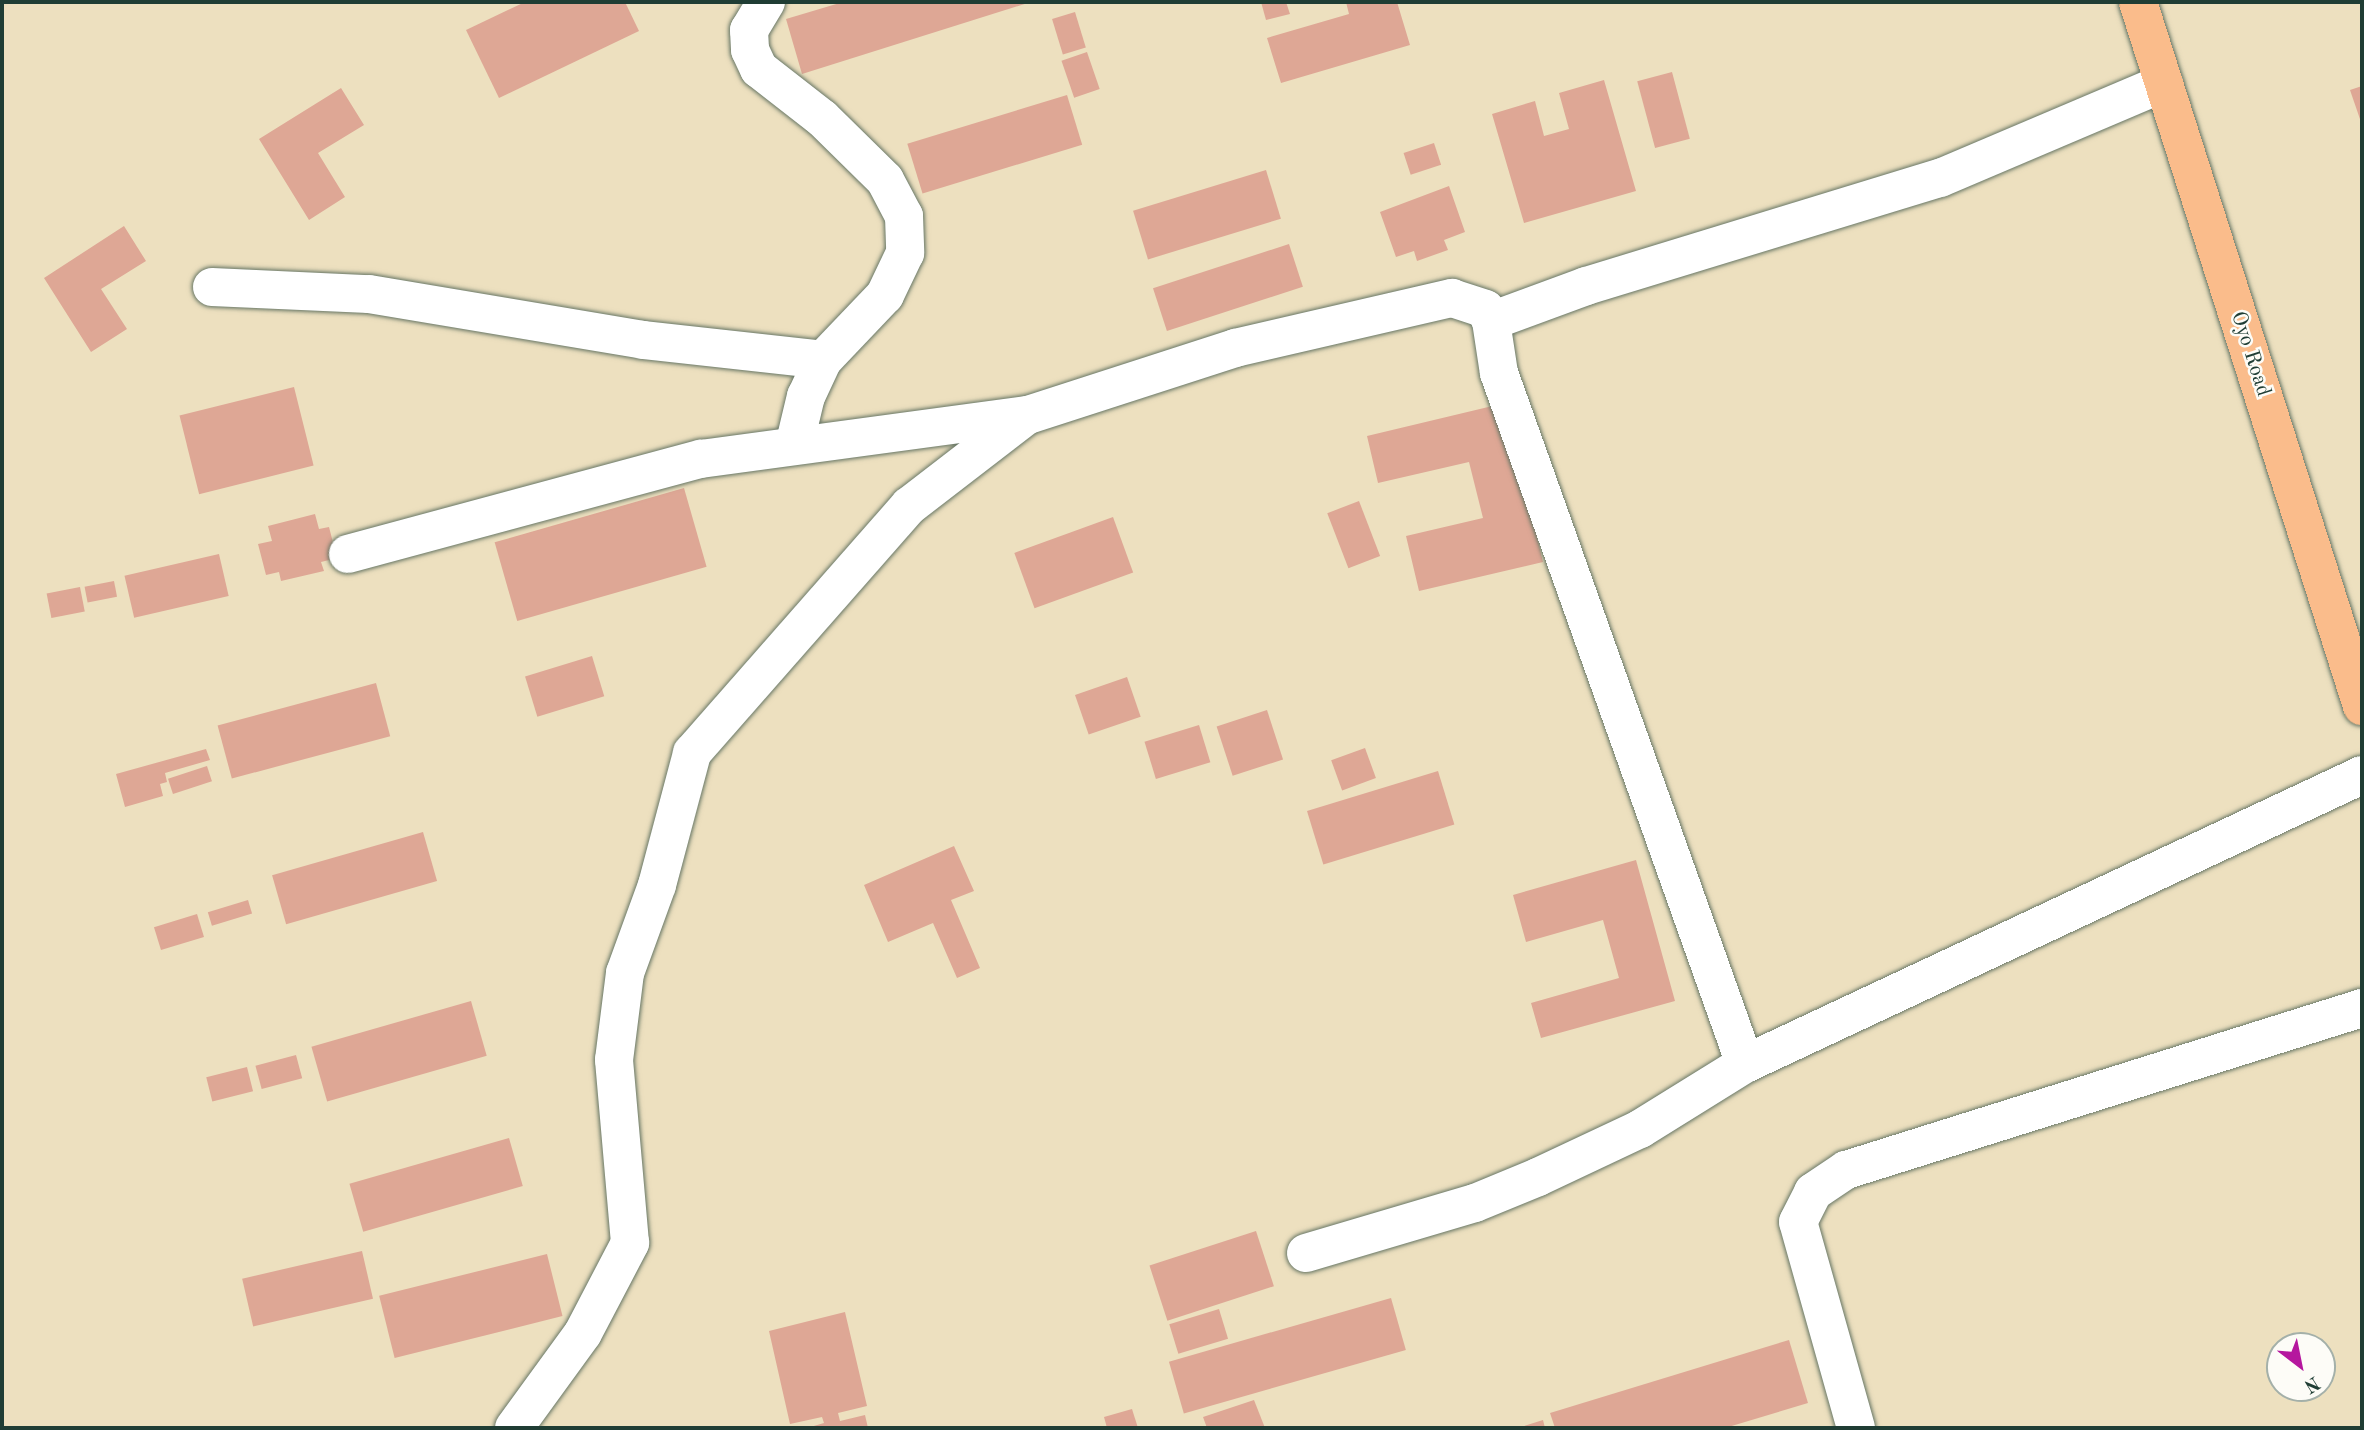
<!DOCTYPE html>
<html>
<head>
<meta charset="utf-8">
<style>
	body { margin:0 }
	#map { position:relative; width:2364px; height:1430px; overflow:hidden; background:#ede0bf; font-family:"Old Standard TT",serif }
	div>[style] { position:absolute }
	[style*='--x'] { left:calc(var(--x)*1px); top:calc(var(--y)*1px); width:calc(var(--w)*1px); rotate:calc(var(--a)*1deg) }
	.building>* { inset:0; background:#dea795; transform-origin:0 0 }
	.roads { filter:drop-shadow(0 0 2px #677665) drop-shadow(0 0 2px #677665) }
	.minor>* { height:38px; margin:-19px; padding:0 19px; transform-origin:19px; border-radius:19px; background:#fff }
	.highway>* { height:38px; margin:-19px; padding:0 19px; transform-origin:19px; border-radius:19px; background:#fabc8b }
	span { translate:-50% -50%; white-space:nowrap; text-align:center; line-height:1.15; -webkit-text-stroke:5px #fdfcf7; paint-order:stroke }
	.street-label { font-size:21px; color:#1f3d34 }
	.frame { position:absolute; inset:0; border:4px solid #1f3d34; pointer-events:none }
	.north { position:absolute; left:2266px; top:1332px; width:70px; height:70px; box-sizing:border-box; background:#fdfcf7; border:2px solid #a4b0a9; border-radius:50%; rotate:148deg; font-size:19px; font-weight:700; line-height:28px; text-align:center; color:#1f3d34 }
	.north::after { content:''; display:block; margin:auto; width:24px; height:32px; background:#b5179e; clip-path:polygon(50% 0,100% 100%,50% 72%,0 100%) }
</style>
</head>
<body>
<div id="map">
	<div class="building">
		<div style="clip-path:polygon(525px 2px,625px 2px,639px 31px,499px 98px,466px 30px)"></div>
		<div style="clip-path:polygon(843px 2px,1031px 2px,802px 74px,786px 19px)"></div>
		<div style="clip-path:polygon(1261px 2px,1286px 2px,1290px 14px,1266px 20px)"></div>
		<div style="clip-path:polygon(1346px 2px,1397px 2px,1410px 45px,1281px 83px,1267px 38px,1349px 14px)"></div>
		<div style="left:1075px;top:12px;width:37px;height:24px;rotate:73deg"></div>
		<div style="left:1087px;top:52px;width:39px;height:27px;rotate:71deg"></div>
		<div style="left:1672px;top:72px;width:69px;height:36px;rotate:75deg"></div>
		<div style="clip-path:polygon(1604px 80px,1636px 191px,1524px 223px,1492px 114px,1535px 101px,1544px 136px,1569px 129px,1559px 93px)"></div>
		<div style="clip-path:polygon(2362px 86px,2362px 125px,2350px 90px)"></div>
		<div style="clip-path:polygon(341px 88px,364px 125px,318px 153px,345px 197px,309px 220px,259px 139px)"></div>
		<div style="left:1067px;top:95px;width:52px;height:167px;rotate:73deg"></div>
		<div style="left:1434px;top:143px;width:23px;height:32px;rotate:72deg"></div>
		<div style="left:1266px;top:170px;width:51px;height:139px;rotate:73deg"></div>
		<div style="clip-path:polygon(1449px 186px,1465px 232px,1444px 240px,1448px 250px,1417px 261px,1414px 251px,1396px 257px,1380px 212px)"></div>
		<div style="clip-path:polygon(124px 226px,146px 261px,101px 289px,127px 329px,91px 352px,44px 278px)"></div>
		<div style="left:1289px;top:244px;width:45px;height:143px;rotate:72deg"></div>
		<div style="left:294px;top:387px;width:81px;height:118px;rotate:76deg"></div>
		<div style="clip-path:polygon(1505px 403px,1543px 562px,1419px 591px,1406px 536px,1483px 518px,1469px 462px,1378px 483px,1367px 436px)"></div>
		<div style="left:684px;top:488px;width:82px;height:197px;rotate:74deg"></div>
		<div style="left:1359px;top:501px;width:59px;height:34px;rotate:69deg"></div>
		<div style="clip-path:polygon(315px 514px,319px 529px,329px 527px,337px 558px,321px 562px,324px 571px,281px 581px,279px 572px,266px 575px,258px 544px,272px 541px,268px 526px)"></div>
		<div style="left:1113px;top:517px;width:59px;height:105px;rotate:70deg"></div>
		<div style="left:219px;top:554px;width:43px;height:97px;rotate:77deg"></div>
		<div style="left:114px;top:581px;width:16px;height:30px;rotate:79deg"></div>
		<div style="left:80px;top:587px;width:25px;height:34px;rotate:79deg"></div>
		<div style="left:592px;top:656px;width:42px;height:70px;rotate:73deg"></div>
		<div style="left:1127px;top:677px;width:42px;height:55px;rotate:71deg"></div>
		<div style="left:376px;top:683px;width:55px;height:164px;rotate:75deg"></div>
		<div style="left:1267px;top:710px;width:52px;height:53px;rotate:72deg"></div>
		<div style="left:1199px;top:725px;width:39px;height:57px;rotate:73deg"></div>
		<div style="left:1365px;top:748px;width:32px;height:36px;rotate:70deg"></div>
		<div style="clip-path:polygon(206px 749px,210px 760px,165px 773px,167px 782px,160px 784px,163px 796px,125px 807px,116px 774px)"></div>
		<div style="left:207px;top:766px;width:16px;height:41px;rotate:72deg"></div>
		<div style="left:1438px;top:771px;width:56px;height:137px;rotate:73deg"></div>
		<div style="left:423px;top:832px;width:51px;height:157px;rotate:74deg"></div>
		<div style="clip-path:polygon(954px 846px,974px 891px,951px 900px,980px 968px,957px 978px,933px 923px,888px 942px,864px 885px)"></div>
		<div style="clip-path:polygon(1636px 860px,1675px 1001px,1541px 1038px,1531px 1003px,1619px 978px,1603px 920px,1526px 942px,1513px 895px)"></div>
		<div style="left:248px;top:900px;width:14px;height:42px;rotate:73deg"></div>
		<div style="left:197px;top:914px;width:24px;height:45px;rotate:73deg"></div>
		<div style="left:471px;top:1001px;width:57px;height:166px;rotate:74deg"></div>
		<div style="left:296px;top:1055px;width:24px;height:42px;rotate:75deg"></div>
		<div style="left:247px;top:1067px;width:25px;height:42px;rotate:76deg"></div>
		<div style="left:509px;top:1138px;width:50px;height:166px;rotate:74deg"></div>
		<div style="left:1256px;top:1231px;width:58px;height:112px;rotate:72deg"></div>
		<div style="left:362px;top:1251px;width:49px;height:123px;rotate:77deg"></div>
		<div style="left:547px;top:1254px;width:64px;height:173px;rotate:76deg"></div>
		<div style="left:1391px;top:1298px;width:54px;height:231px;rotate:74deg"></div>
		<div style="left:1219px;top:1309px;width:31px;height:52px;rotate:73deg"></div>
		<div style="clip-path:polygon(845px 1312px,867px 1406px,838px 1413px,840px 1421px,865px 1415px,868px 1428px,807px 1428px,824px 1423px,822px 1417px,790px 1424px,769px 1331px)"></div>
		<div style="clip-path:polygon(1789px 1340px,1808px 1403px,1725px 1428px,1555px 1428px,1550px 1413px)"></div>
		<div style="clip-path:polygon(1254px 1400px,1265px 1428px,1207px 1428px,1203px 1417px)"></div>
		<div style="clip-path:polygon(1132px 1409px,1138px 1428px,1107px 1428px,1104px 1417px)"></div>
		<div style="clip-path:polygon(1543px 1420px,1545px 1428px,1518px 1428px)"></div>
	</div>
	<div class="roads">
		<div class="minor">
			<div style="--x:766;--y:2;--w:33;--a:121"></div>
			<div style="--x:749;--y:30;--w:20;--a:87"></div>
			<div style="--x:750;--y:50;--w:21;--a:65"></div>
			<div style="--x:759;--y:69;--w:80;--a:37.9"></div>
			<div style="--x:822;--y:118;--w:88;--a:44.5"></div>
			<div style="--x:885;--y:180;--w:41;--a:62.2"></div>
			<div style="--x:904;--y:216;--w:37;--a:88"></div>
			<div style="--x:905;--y:253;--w:47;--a:115.5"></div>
			<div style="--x:885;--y:295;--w:90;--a:133.6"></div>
			<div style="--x:823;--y:360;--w:40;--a:115"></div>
			<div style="--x:806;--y:396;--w:51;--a:103.5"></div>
			<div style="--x:212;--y:287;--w:157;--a:2.6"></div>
			<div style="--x:369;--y:294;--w:278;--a:9.5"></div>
			<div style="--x:643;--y:340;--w:181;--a:6.3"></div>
			<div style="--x:1491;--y:321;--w:101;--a:-20.2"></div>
			<div style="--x:1586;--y:286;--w:370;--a:-17"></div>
			<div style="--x:1940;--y:178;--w:243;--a:-23"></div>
			<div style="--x:348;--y:554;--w:366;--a:-15.1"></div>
			<div style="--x:701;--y:459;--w:330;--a:-7.7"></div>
			<div style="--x:1028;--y:415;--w:218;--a:-17.9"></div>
			<div style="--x:1235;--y:348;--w:223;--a:-13"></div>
			<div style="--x:1452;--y:298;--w:35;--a:18"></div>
			<div style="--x:1485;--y:309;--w:13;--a:63"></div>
			<div style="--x:1491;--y:321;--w:53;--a:81.3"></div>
			<div style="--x:1499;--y:373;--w:733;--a:70.4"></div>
			<div style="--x:1306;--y:1253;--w:176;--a:-16.5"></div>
			<div style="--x:1475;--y:1203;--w:68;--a:-22.4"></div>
			<div style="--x:1538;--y:1177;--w:113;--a:-25.2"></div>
			<div style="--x:1640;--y:1129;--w:123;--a:-31.8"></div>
			<div style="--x:1745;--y:1064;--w:681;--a:-25.1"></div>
			<div style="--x:514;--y:1428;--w:117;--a:-54"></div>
			<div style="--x:583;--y:1333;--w:102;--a:-62.4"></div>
			<div style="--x:630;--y:1243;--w:184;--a:-95"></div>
			<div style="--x:614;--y:1060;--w:88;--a:-82.8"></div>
			<div style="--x:625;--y:973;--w:94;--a:-70"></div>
			<div style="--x:657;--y:885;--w:137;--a:-75.1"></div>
			<div style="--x:692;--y:753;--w:329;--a:-48.7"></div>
			<div style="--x:909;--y:506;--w:148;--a:-37.6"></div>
			<div style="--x:1856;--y:1428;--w:214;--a:-105.7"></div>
			<div style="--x:1798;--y:1222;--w:34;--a:-63"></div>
			<div style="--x:1813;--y:1192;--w:40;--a:-34"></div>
			<div style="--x:1846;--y:1170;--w:541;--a:-17.43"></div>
		</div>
		<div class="highway">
			<div style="--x:2138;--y:2;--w:739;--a:72.35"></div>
		</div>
	</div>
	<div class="street-label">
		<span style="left:2250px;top:354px;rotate:72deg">Oyo Road</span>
	</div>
	<div class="frame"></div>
	<div class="north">N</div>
</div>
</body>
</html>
